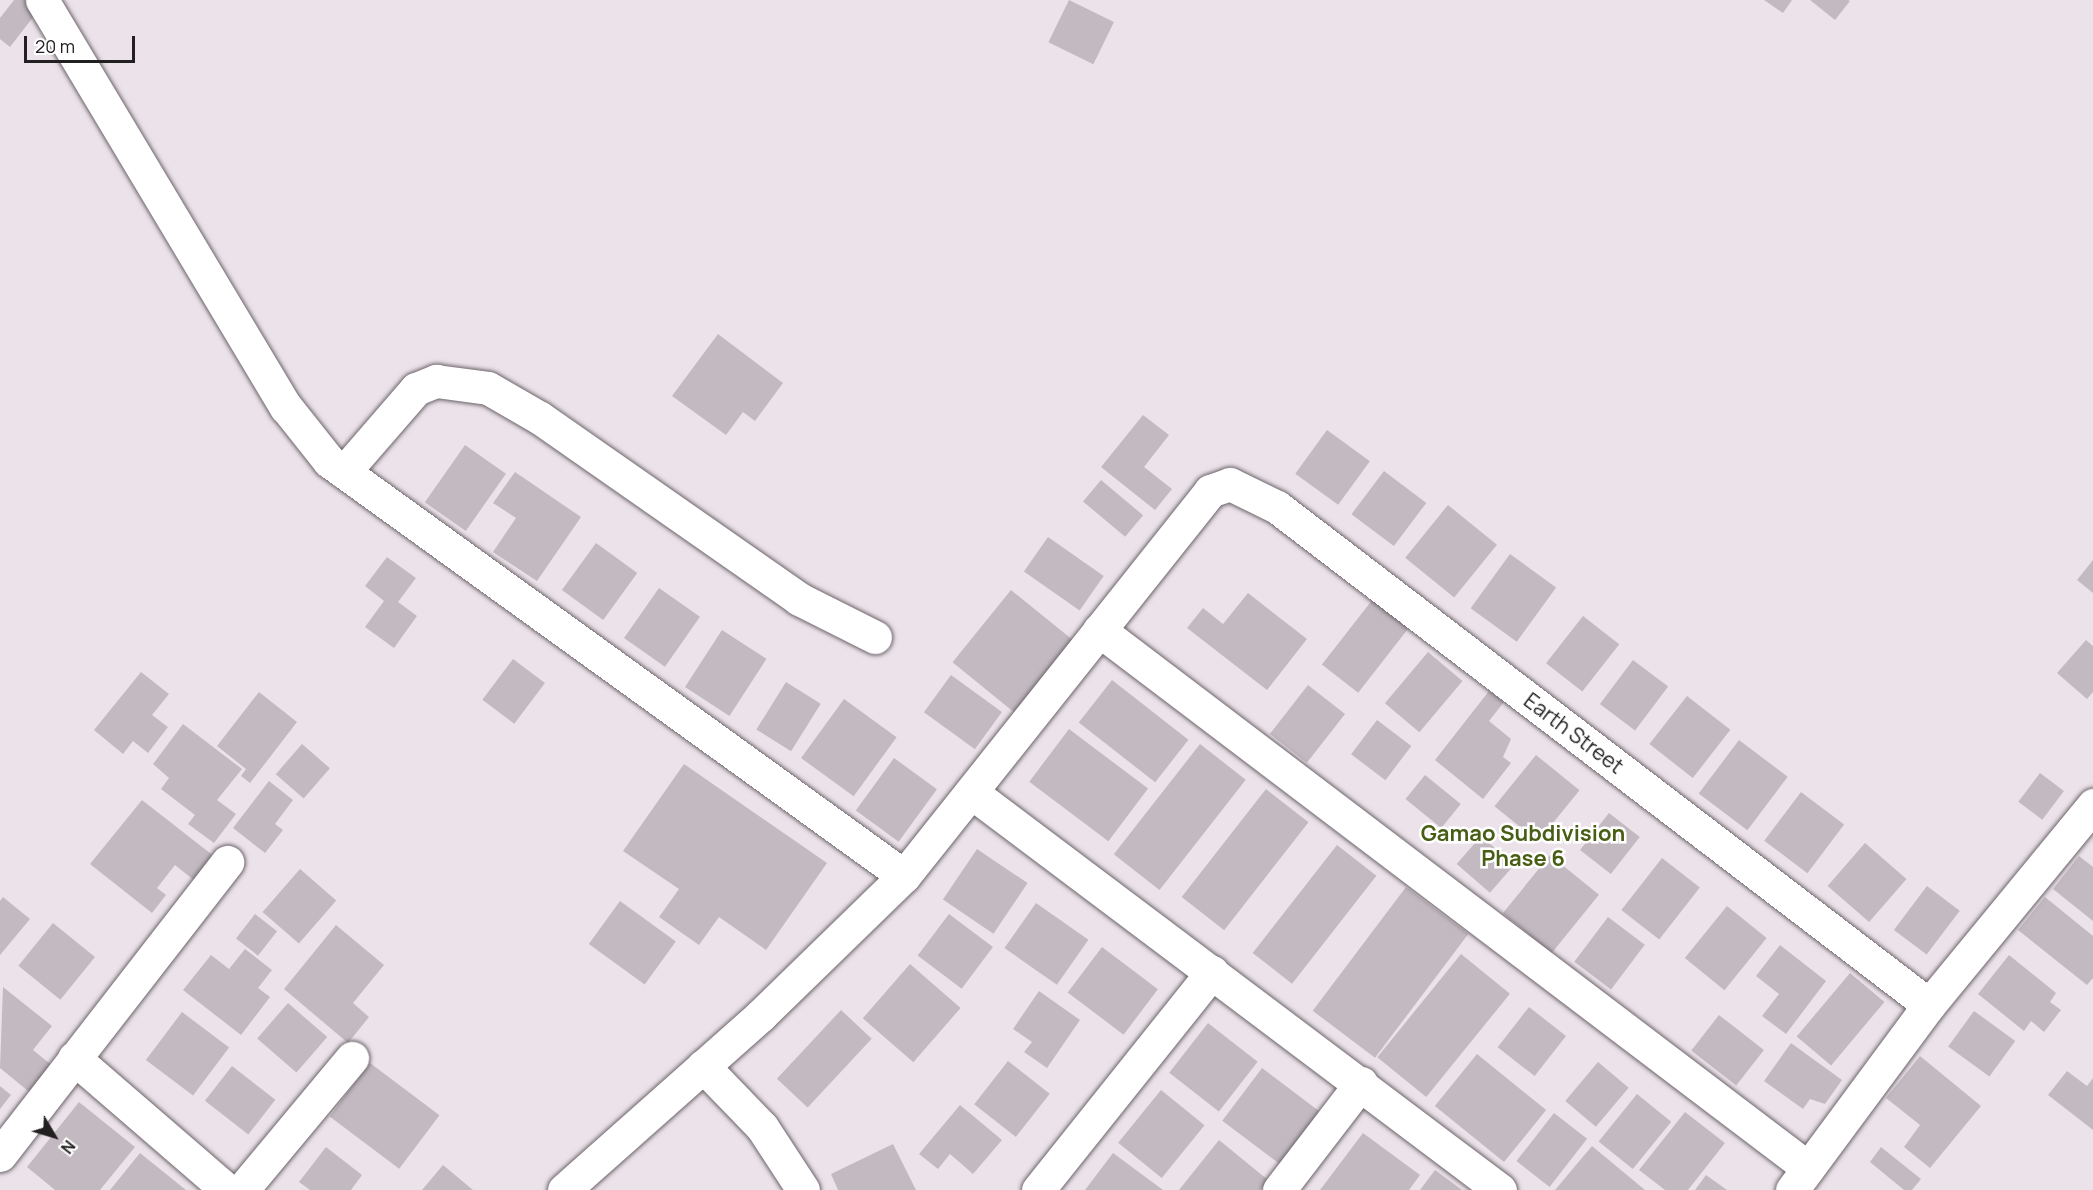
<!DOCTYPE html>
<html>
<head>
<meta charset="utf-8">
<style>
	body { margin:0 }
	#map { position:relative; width:2093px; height:1190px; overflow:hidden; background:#ece3ea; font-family:Manrope,sans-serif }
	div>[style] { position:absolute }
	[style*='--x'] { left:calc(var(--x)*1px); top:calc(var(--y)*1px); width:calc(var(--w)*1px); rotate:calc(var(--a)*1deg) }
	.building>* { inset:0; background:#c3bac1; transform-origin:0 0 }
	.roads { filter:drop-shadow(0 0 2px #6c646a) drop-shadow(0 0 2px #6c646a) }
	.minor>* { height:33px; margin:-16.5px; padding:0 16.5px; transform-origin:16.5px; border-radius:16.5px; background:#fff }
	span { translate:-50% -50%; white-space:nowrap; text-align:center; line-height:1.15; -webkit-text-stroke:5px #fff; paint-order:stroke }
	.street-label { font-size:21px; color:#232022 }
	.neighbourhood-label { font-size:22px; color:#495e15; font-weight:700 }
	.north { position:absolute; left:24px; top:1106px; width:60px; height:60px; -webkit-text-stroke:4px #fff; paint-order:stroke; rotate:128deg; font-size:16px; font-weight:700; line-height:24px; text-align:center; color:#232022 }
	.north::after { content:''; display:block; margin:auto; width:21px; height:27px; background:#232022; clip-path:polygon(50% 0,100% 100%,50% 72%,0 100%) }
	.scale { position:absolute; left:24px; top:36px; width:111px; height:27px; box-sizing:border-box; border:3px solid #232022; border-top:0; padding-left:8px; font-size:18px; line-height:21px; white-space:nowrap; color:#232022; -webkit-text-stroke:4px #fff; paint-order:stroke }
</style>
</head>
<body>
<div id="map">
	<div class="building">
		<div style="clip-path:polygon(14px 0,32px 0,41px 7px,10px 47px,0 39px,0 18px)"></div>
		<div style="left:1069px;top:0;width:50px;height:47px;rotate:26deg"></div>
		<div style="clip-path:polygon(1764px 0,1792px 0,1783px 13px)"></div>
		<div style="clip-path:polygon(1810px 0,1848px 0,1850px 1px,1835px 20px)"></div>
		<div style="clip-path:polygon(718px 334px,783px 383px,755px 421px,743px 412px,726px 435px,672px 396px)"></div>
		<div style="clip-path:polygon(1143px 415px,1169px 435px,1144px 467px,1172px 489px,1155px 510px,1101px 467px)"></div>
		<div style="left:1327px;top:430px;width:53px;height:54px;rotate:36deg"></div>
		<div style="left:465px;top:445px;width:50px;height:70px;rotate:35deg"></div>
		<div style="left:1384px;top:471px;width:53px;height:54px;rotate:37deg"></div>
		<div style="clip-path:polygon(515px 472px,581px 517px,537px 581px,493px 552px,516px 518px,493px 503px)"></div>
		<div style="left:1101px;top:480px;width:55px;height:28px;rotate:40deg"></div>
		<div style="left:1448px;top:505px;width:63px;height:68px;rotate:39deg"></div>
		<div style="left:1048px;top:537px;width:68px;height:42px;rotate:35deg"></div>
		<div style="left:596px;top:543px;width:51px;height:58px;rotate:36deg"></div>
		<div style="left:1510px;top:554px;width:57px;height:67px;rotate:36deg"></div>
		<div style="clip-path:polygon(387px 557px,416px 578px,398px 602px,417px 616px,394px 648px,365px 627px,384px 601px,365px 586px)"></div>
		<div style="clip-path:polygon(2093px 560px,2093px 593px,2077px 580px)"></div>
		<div style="left:659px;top:588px;width:50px;height:61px;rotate:35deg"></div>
		<div style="left:1011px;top:590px;width:82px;height:93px;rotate:39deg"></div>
		<div style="clip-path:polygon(1248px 593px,1307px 639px,1267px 690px,1187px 628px,1203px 608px,1223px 624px)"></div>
		<div style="left:1373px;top:599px;width:46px;height:83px;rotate:38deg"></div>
		<div style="left:1583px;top:616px;width:46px;height:60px;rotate:38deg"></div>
		<div style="left:722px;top:630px;width:53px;height:68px;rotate:33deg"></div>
		<div style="clip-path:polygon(2086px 640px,2093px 646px,2093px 692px,2087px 699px,2057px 673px)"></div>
		<div style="left:1428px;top:652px;width:45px;height:67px;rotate:40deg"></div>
		<div style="left:513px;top:659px;width:40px;height:51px;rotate:37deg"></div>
		<div style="left:1633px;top:660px;width:44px;height:55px;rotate:37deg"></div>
		<div style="clip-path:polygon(141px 672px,169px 694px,152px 715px,168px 727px,148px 753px,133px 741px,123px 754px,94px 730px)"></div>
		<div style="left:951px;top:675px;width:63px;height:46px;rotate:36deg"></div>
		<div style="left:1112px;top:680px;width:97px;height:54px;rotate:38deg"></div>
		<div style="left:786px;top:682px;width:41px;height:56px;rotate:32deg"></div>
		<div style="left:1308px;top:685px;width:47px;height:62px;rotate:38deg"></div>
		<div style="clip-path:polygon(1489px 691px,1504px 702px,1489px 721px,1511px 739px,1503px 757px,1511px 763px,1483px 799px,1435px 760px)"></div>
		<div style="clip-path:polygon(259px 692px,297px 722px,250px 783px,241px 776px,246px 769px,217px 746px)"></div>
		<div style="left:1687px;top:696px;width:55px;height:61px;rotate:38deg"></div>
		<div style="left:844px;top:699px;width:65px;height:73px;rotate:36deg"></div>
		<div style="left:1377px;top:720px;width:43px;height:43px;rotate:37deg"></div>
		<div style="clip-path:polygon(183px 724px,242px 769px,217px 800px,236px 814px,214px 843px,188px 824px,195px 815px,161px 789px,169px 778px,153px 764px)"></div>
		<div style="left:1069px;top:729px;width:99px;height:66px;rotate:37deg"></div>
		<div style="left:1739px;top:740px;width:61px;height:67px;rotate:37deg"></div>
		<div style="left:302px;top:744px;width:37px;height:40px;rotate:41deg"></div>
		<div style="left:1200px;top:744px;width:58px;height:140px;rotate:38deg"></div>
		<div style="left:1536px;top:755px;width:56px;height:66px;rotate:39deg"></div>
		<div style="left:894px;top:758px;width:53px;height:65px;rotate:36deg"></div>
		<div style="clip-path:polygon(684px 764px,827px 863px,766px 950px,719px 917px,699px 945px,659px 917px,679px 889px,623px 851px)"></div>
		<div style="left:2040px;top:773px;width:30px;height:36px;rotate:37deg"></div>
		<div style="left:1425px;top:775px;width:46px;height:31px;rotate:39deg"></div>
		<div style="clip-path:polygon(269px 781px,293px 800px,275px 824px,283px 830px,265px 853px,233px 828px)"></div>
		<div style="left:1266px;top:789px;width:54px;height:137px;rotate:38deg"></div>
		<div style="left:1801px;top:792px;width:54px;height:61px;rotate:37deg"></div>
		<div style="clip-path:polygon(142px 800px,215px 857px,195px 881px,175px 865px,157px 888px,166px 895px,152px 913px,90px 864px)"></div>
		<div style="left:1609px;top:813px;width:39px;height:47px;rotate:38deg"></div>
		<div style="left:1481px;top:836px;width:44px;height:37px;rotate:41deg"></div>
		<div style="left:1865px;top:843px;width:55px;height:57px;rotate:41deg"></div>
		<div style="left:1337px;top:845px;width:50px;height:137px;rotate:38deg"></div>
		<div style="left:977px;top:849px;width:61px;height:61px;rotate:34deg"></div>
		<div style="left:1550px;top:855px;width:63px;height:75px;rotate:39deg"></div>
		<div style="clip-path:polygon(2079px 856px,2093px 867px,2093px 921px,2053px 889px)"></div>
		<div style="left:1662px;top:858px;width:48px;height:66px;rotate:38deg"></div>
		<div style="left:300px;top:869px;width:48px;height:57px;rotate:41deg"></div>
		<div style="left:1927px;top:886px;width:41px;height:55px;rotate:37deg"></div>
		<div style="left:1406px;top:887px;width:78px;height:155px;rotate:37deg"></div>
		<div style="clip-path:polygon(3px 897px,30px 919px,0 955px,0 901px)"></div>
		<div style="clip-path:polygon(2045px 897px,2093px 936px,2093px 978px,2087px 985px,2018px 930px)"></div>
		<div style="left:620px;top:901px;width:69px;height:53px;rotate:36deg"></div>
		<div style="left:1036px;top:903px;width:64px;height:55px;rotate:35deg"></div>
		<div style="left:1727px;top:906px;width:51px;height:67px;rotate:39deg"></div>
		<div style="left:255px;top:914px;width:28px;height:31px;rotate:38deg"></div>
		<div style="left:949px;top:914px;width:55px;height:52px;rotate:37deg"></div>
		<div style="left:1608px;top:917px;width:46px;height:56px;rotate:37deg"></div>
		<div style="left:53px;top:923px;width:54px;height:55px;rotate:39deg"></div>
		<div style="clip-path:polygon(336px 925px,384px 965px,353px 1003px,369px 1017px,348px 1043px,284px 989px)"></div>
		<div style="clip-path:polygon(1780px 945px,1826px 981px,1786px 1034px,1762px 1016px,1779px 994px,1756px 976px)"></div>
		<div style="left:1102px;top:947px;width:70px;height:57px;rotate:37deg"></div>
		<div style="clip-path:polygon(245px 949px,272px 970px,258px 988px,270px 997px,241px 1035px,183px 990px,211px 955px,229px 969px)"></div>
		<div style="left:1461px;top:954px;width:63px;height:133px;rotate:39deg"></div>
		<div style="clip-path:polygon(2009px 955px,2056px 993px,2050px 1002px,2061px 1010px,2044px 1032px,2031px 1021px,2024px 1031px,1978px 994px)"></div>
		<div style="left:910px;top:964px;width:67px;height:72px;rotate:41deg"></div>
		<div style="left:1850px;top:973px;width:45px;height:83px;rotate:40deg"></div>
		<div style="clip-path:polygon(3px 987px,52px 1026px,33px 1050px,54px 1067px,33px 1095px,0 1068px)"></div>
		<div style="clip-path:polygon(1039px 991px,1080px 1020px,1047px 1068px,1024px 1052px,1032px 1042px,1013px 1029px)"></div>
		<div style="left:288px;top:1003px;width:52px;height:47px;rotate:41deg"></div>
		<div style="left:1529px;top:1007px;width:47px;height:51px;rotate:38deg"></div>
		<div style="left:841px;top:1010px;width:42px;height:94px;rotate:43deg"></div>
		<div style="left:1974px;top:1011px;width:51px;height:44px;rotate:36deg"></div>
		<div style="left:182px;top:1012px;width:59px;height:60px;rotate:37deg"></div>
		<div style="left:1719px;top:1015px;width:57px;height:45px;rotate:38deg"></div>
		<div style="left:1208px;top:1023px;width:63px;height:63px;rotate:38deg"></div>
		<div style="clip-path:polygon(1791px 1043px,1842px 1080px,1825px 1104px,1810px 1099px,1803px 1109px,1764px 1081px)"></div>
		<div style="left:1477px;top:1054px;width:89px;height:67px;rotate:39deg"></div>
		<div style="clip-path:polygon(1920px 1056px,1981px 1106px,1930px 1168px,1904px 1147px,1920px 1125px,1886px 1098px)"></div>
		<div style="left:1008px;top:1061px;width:53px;height:55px;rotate:38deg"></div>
		<div style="left:1598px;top:1062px;width:40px;height:51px;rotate:40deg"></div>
		<div style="left:370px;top:1063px;width:87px;height:67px;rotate:37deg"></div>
		<div style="left:232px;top:1066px;width:55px;height:44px;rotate:38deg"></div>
		<div style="left:1262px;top:1068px;width:75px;height:66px;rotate:37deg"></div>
		<div style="clip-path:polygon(2067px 1071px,2087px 1086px,2093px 1078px,2093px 1130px,2048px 1095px)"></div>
		<div style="clip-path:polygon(0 1086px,11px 1095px,0 1109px)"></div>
		<div style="left:1161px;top:1090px;width:56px;height:68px;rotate:39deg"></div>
		<div style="left:1637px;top:1094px;width:44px;height:61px;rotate:39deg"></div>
		<div style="clip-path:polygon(79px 1102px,135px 1147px,100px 1190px,55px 1190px,27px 1167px)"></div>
		<div style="clip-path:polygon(960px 1105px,1002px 1140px,973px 1174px,950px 1154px,938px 1169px,919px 1154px)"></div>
		<div style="clip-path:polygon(1685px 1112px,1725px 1143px,1688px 1190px,1665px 1190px,1639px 1170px)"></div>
		<div style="left:1554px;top:1113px;width:42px;height:61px;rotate:38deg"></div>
		<div style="clip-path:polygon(1363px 1133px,1420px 1175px,1409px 1190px,1320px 1190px)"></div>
		<div style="clip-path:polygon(1219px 1140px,1268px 1180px,1260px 1190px,1179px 1190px)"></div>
		<div style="clip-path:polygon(893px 1144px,916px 1190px,838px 1190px,831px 1174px)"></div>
		<div style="clip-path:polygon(1592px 1146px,1645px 1190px,1555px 1190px)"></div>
		<div style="clip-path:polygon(326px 1147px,362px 1175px,351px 1190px,310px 1190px,299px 1182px)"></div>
		<div style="clip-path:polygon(1881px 1147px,1921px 1179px,1912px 1190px,1904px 1190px,1870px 1162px)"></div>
		<div style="clip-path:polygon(140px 1153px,186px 1190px,110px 1190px)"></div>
		<div style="clip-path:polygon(1113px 1153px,1163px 1190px,1085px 1190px)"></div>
		<div style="clip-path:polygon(443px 1165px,473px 1190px,422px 1190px)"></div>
		<div style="clip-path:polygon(1435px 1170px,1462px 1190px,1420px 1190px)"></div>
		<div style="clip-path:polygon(1706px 1175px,1727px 1190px,1695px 1190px)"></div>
	</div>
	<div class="roads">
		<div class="minor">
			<div style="--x:42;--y:0;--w:475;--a:59.1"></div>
			<div style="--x:286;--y:407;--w:69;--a:51.5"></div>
			<div style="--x:329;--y:461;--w:709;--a:35.82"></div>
			<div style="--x:344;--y:472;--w:110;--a:-49.1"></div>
			<div style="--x:416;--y:389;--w:22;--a:-22"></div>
			<div style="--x:436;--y:381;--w:52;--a:7.7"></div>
			<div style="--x:488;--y:388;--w:60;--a:30"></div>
			<div style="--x:540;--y:418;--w:316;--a:34.9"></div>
			<div style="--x:799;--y:599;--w:85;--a:26.6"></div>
			<div style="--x:1099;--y:630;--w:890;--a:37.19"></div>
			<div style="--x:971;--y:792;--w:662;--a:36.96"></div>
			<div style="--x:74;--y:1058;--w:202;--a:40.8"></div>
			<div style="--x:703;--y:1066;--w:85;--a:46"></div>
			<div style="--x:762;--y:1127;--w:75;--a:56.9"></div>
			<div style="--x:0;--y:1155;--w:371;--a:-52.2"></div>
			<div style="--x:242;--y:1190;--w:172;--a:-50.2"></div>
			<div style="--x:564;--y:1190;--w:264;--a:-41.6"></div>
			<div style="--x:761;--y:1015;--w:199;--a:-44.2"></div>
			<div style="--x:904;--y:876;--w:492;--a:-51.5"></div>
			<div style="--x:1210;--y:491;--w:21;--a:-19"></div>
			<div style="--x:1230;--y:484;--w:52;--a:26.1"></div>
			<div style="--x:1277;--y:507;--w:820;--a:37.37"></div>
			<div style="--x:1038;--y:1190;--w:279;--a:-51.4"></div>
			<div style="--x:1279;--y:1190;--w:135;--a:-52.5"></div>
			<div style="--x:1792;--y:1190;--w:230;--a:-53.5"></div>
			<div style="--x:1929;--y:1005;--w:259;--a:-50.6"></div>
		</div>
	</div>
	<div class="street-label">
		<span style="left:1574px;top:733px;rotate:37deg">Earth Street</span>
	</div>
	<div class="neighbourhood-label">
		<span style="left:1523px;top:846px">Gamao Subdivision<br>Phase 6</span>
	</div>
	<div class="north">N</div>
	<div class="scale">20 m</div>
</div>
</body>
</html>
